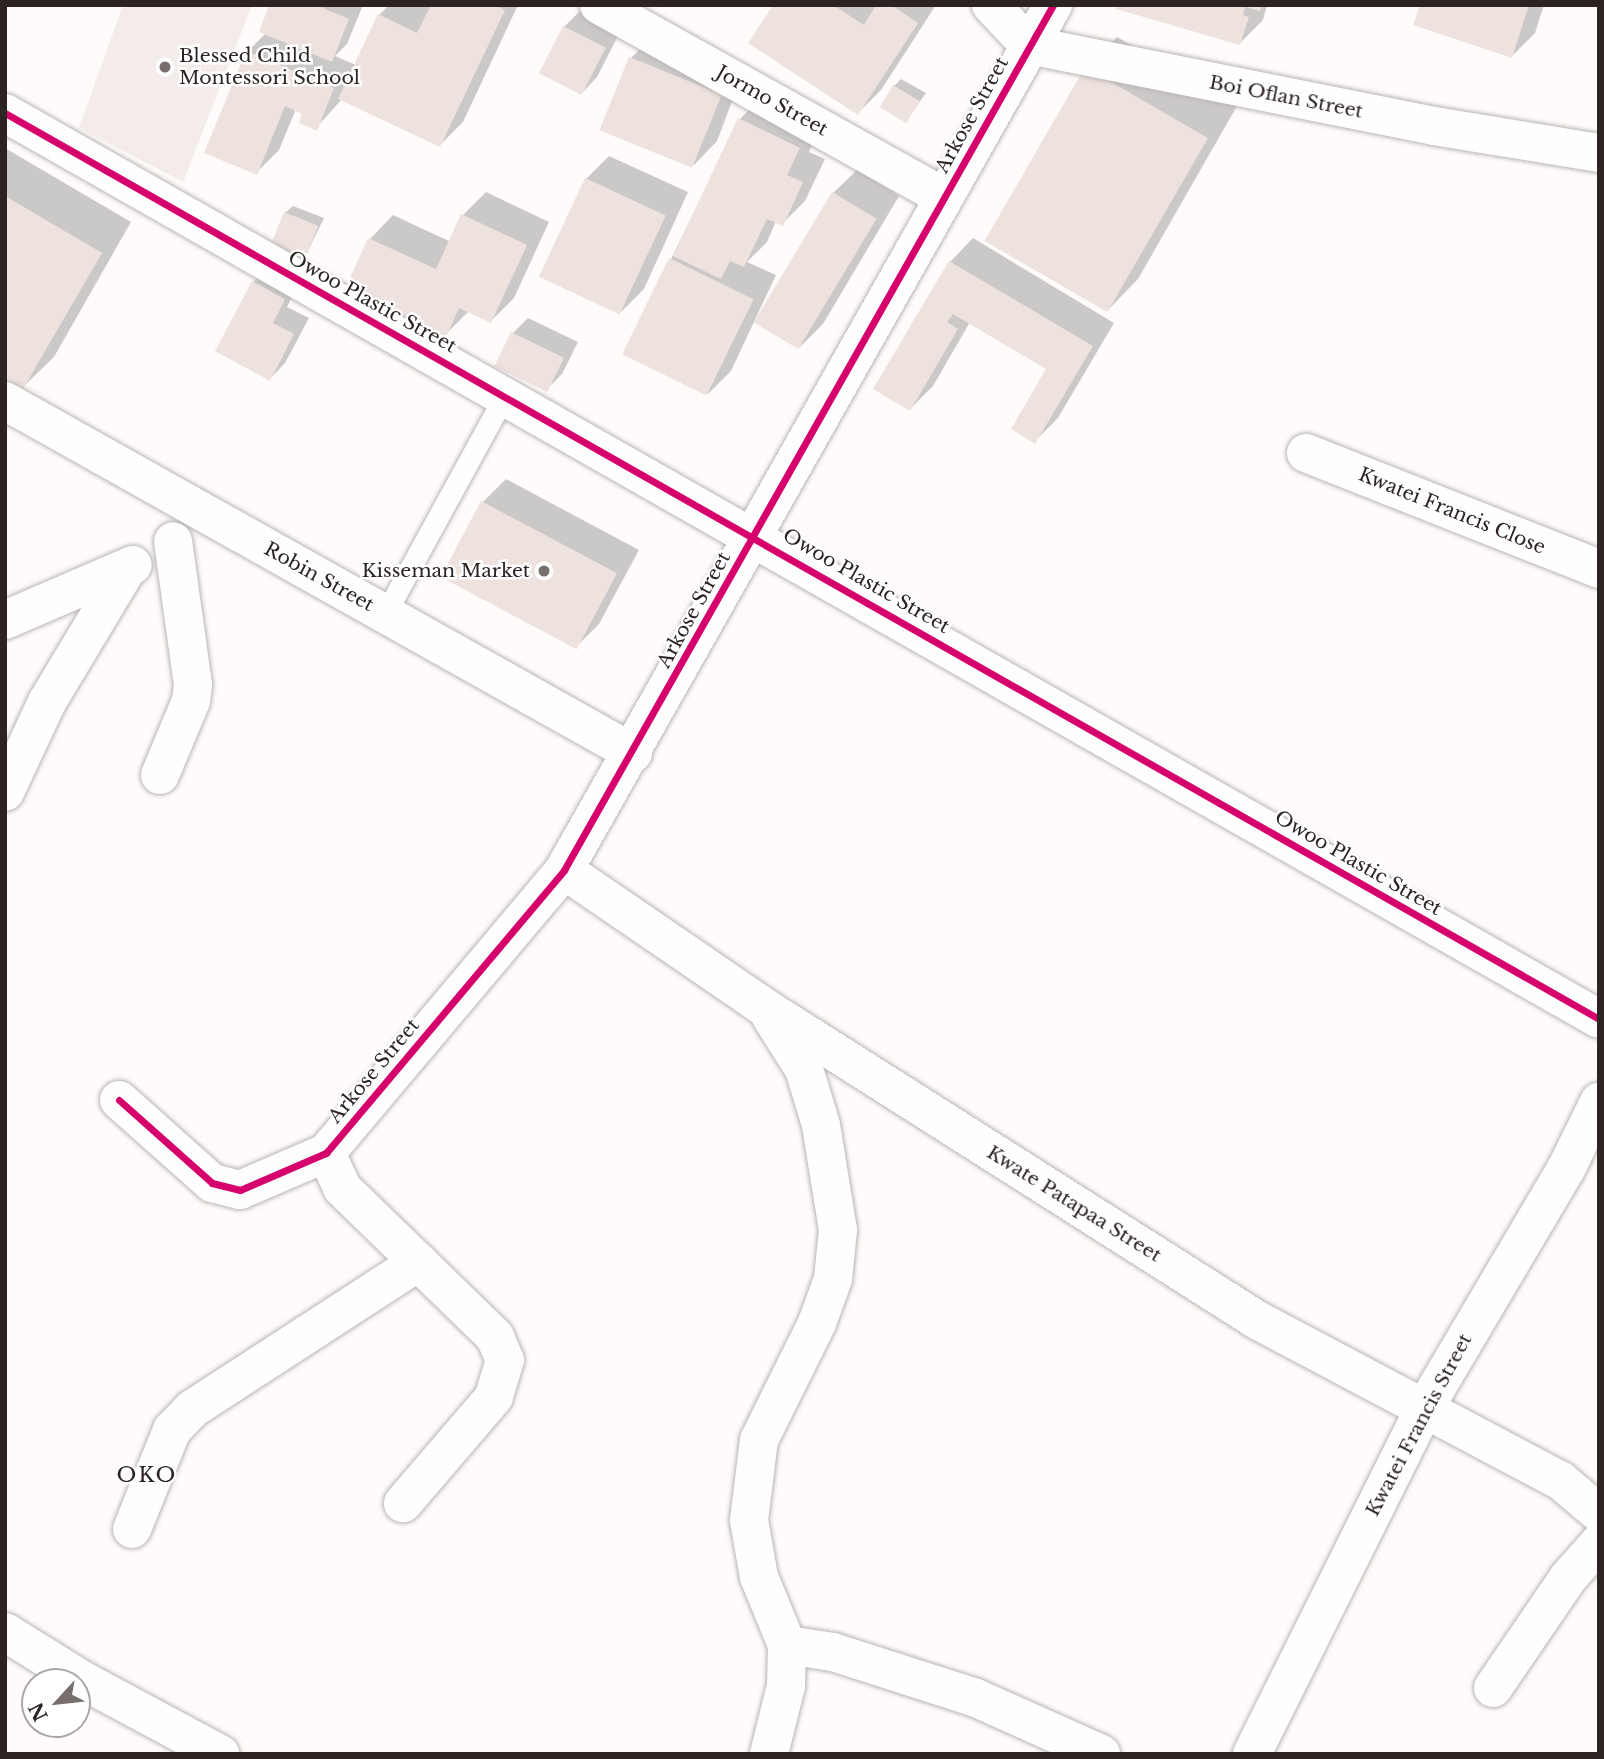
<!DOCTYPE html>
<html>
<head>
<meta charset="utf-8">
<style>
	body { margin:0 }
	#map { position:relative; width:1604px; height:1759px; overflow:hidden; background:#fefbfa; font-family:"Libre Baskerville",serif }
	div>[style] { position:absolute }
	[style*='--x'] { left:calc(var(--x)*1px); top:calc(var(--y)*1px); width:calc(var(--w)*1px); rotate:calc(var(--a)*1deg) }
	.built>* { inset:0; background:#f4ecea }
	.shadow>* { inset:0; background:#0003 }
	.building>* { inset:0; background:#eee2df; transform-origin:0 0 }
	.roads { filter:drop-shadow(0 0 2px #bab5b4) drop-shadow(0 0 2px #bab5b4) }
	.service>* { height:21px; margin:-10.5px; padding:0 10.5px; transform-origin:10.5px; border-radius:10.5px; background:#fffefe }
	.minor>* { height:38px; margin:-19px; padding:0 19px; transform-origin:19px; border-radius:19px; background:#fffefe }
	.cycleway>* { height:7px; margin:-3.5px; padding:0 3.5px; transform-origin:3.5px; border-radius:3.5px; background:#d6006c }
	.dots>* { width:19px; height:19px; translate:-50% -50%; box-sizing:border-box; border:4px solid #fff; border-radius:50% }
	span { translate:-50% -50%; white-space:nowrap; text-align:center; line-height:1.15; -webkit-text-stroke:5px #fff; paint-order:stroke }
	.poi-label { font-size:19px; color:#2c2422 }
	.left { translate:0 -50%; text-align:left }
	.right { translate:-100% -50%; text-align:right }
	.street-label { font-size:19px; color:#2c2422 }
	.neighbourhood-label { font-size:21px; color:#2c2422; letter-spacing:2px }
	.frame { position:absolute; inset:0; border:7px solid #2c2422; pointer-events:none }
	.north { position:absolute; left:21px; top:1668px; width:70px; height:70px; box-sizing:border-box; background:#fff; border:2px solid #aba7a7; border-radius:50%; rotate:243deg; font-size:19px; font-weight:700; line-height:28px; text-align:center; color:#2c2422 }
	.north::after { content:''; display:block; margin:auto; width:24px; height:32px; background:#766f6e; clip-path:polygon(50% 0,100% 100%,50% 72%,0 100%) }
</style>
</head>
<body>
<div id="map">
	<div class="built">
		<div style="clip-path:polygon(123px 5px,252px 5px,183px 182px,79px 128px)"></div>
	</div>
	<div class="shadow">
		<div style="clip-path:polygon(271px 5px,363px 5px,347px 44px,335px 56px,356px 65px,379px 15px,389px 5px,518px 5px,463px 122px,440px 145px,342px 99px,316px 128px,296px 109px,279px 150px,256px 173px,247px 52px,266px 33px)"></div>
		<div style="clip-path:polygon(775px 5px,936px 5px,881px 90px,858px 113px)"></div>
		<div style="clip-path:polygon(1119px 5px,1267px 5px,1263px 20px,1240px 43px)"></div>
		<div style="clip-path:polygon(1421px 5px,1544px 5px,1535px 33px,1512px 56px)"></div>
		<div style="clip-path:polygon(580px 11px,620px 32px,597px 77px,582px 93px,564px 27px)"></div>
		<div style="clip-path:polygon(654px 35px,744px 70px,717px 141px,694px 165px,631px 58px)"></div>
		<div style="clip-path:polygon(1117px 37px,1237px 106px,1138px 279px,1108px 310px,1087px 68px)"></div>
		<div style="clip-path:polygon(901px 79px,926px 93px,906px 121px,894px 86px)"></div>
		<div style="clip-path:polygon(763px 96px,822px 124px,809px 152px,825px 159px,805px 201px,782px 224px,776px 221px,767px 242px,747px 262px,776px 275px,731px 371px,708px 394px,671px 259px,740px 119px)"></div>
		<div style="clip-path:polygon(5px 148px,131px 222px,54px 357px,23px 387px,5px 377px)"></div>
		<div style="clip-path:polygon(609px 156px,688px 192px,644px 289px,621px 312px,586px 179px)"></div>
		<div style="clip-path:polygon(857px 170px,899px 196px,823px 324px,800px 347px,833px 193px)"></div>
		<div style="clip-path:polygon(486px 192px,549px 222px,514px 298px,491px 321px,469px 311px,445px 335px,347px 288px,370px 239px,393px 215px,451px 242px,463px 215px)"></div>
		<div style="clip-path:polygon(293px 206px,324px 218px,304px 259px,285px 213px)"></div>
		<div style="clip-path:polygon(973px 238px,1114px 323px,1058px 418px,1035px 441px,1049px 369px,970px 322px,933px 386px,910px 409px,876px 388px,950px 262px)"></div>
		<div style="clip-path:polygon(269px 267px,299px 283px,287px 307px,309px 318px,285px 363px,270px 379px,253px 282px)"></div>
		<div style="clip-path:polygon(528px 318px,578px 342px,562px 374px,547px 389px,512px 334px)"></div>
		<div style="clip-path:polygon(506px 479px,639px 550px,599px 624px,576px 647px,483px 502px)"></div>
	</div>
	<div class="building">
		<div style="clip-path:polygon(269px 5px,316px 5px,349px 19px,332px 62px,259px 32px)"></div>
		<div style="clip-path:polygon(431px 5px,495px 5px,505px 10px,440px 147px,338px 99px,378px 14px,417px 33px)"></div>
		<div style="clip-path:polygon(773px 5px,833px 5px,864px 25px,876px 5px,891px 5px,918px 23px,858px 115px,748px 43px)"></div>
		<div style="clip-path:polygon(1117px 5px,1262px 5px,1260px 11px,1245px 7px,1243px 15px,1249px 17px,1240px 45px,1116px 9px)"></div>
		<div style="clip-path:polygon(1420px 5px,1529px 5px,1512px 58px,1413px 25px)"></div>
		<div style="left:563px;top:26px;width:48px;height:53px;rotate:27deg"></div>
		<div style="clip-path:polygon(246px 51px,334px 88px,317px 131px,299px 123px,302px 114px,285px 106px,257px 175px,204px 153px)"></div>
		<div style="left:629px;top:57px;width:100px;height:79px;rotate:22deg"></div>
		<div style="left:1085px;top:67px;width:142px;height:201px;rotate:30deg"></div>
		<div style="left:893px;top:85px;width:31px;height:26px;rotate:31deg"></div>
		<div style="clip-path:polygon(738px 118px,800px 148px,787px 175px,803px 182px,783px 226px,767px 219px,744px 267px,730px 261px,721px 279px,673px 256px)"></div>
		<div style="left:585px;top:178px;width:89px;height:109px;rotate:25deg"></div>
		<div style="left:832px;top:192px;width:52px;height:152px;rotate:31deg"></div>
		<div style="clip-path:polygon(5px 196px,102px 253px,23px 389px,5px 379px)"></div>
		<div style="left:284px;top:212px;width:37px;height:38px;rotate:22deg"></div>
		<div style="clip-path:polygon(461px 214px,527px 245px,491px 323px,459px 308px,446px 337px,345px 289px,368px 238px,436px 269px)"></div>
		<div style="left:669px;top:258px;width:94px;height:107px;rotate:26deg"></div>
		<div style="clip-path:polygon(949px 261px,1093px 346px,1035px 444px,1011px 429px,1046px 369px,953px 314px,947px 322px,958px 329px,910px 411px,873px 389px)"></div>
		<div style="clip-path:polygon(252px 281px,285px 299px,273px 323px,294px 334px,270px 381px,215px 351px)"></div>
		<div style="left:511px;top:332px;width:59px;height:38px;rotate:26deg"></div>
		<div style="left:481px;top:501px;width:154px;height:86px;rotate:28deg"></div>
	</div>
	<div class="roads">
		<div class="service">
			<div style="--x:385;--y:614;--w:250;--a:-61.3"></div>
		</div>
		<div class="minor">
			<div style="--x:599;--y:5;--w:395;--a:29.1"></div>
			<div style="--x:991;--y:5;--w:55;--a:46.5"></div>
			<div style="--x:1029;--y:45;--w:413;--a:11.3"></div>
			<div style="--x:1434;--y:126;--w:167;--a:9.3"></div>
			<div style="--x:5;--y:113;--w:1833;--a:29.61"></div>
			<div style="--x:5;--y:401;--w:720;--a:29.27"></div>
			<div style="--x:1306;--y:453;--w:315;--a:21.6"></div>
			<div style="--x:5;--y:620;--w:139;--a:-23.3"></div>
			<div style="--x:160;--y:775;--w:80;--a:-67.3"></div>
			<div style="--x:191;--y:701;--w:16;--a:-83"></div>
			<div style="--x:193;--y:685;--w:145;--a:-97.9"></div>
			<div style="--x:5;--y:792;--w:99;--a:-65"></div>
			<div style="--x:47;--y:702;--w:157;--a:-59"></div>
			<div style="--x:564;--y:870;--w:246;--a:34.4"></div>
			<div style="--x:767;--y:1009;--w:580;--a:32.4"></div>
			<div style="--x:1257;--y:1320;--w:344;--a:27.9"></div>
			<div style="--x:1561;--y:1481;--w:50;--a:40.1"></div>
			<div style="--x:119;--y:1100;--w:125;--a:41.7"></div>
			<div style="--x:212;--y:1183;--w:29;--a:14"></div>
			<div style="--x:240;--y:1190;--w:94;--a:-23.3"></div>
			<div style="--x:326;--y:1153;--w:370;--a:-49.9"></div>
			<div style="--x:564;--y:870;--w:994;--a:-60.52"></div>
			<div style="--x:326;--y:1153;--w:38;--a:65"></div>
			<div style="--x:342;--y:1188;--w:214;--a:44.2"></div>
			<div style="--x:495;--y:1337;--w:25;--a:67"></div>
			<div style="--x:505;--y:1360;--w:39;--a:107"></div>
			<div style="--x:494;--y:1397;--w:140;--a:130.6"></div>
			<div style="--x:132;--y:1529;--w:107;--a:-68"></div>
			<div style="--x:172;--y:1430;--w:29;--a:-46"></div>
			<div style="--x:192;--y:1409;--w:270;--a:-33"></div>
			<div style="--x:5;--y:1632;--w:91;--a:31.9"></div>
			<div style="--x:82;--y:1680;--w:157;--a:28.2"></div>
			<div style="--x:787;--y:1645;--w:47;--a:8.7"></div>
			<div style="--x:833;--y:1652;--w:150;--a:17.8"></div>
			<div style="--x:976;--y:1698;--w:137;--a:24.1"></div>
			<div style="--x:1493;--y:1688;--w:133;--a:-55.7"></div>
			<div style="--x:1568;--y:1578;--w:47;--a:-48.5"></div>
			<div style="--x:769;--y:1754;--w:70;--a:-76"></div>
			<div style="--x:786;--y:1686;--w:41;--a:-88.6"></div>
			<div style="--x:787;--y:1645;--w:74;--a:-112.4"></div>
			<div style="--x:759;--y:1577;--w:58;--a:-100"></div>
			<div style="--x:749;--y:1520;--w:81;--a:-82.9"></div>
			<div style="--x:759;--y:1440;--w:131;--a:-63.6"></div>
			<div style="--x:817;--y:1323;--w:47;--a:-70"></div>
			<div style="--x:833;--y:1279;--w:49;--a:-84.2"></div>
			<div style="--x:838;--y:1230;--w:106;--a:-99.2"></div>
			<div style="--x:821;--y:1125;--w:59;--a:-106.9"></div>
			<div style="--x:804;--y:1069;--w:62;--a:-122.4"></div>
			<div style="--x:1252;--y:1754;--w:385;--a:-63.5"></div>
			<div style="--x:1424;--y:1409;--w:279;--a:-59.4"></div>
			<div style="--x:1566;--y:1169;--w:75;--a:-63.8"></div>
		</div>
	</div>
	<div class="cycleway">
		<div style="--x:5;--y:113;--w:1833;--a:29.61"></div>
		<div style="--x:119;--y:1100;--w:125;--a:41.7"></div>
		<div style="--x:212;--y:1183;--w:29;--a:14"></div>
		<div style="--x:240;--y:1190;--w:94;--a:-23.3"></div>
		<div style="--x:326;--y:1153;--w:370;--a:-49.9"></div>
		<div style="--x:564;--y:870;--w:994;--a:-60.52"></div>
	</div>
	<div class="dots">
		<div style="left:165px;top:67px;background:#766f6e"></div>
		<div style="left:544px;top:571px;background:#766f6e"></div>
	</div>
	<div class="poi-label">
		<span class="left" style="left:179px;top:67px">Blessed Child<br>Montessori School</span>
		<span class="right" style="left:530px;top:571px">Kisseman Market</span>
	</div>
	<div class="street-label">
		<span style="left:1286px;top:97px;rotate:11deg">Boi Oflan Street</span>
		<span style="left:772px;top:101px;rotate:29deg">Jormo Street</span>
		<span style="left:972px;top:115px;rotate:-61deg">Arkose Street</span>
		<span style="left:372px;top:302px;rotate:29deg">Owoo Plastic Street</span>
		<span style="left:1452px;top:511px;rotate:22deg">Kwatei Francis Close</span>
		<span style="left:319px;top:577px;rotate:29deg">Robin Street</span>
		<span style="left:866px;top:581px;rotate:30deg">Owoo Plastic Street</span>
		<span style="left:694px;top:610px;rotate:-61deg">Arkose Street</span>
		<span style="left:1358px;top:863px;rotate:30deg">Owoo Plastic Street</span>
		<span style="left:374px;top:1071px;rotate:-50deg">Arkose Street</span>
		<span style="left:1074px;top:1204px;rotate:32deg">Kwate Patapaa Street</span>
		<span style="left:1419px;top:1425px;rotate:-62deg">Kwatei Francis Street</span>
	</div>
	<div class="neighbourhood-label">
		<span style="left:147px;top:1475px">OKO</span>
	</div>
	<div class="frame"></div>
	<div class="north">N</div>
</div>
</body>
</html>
